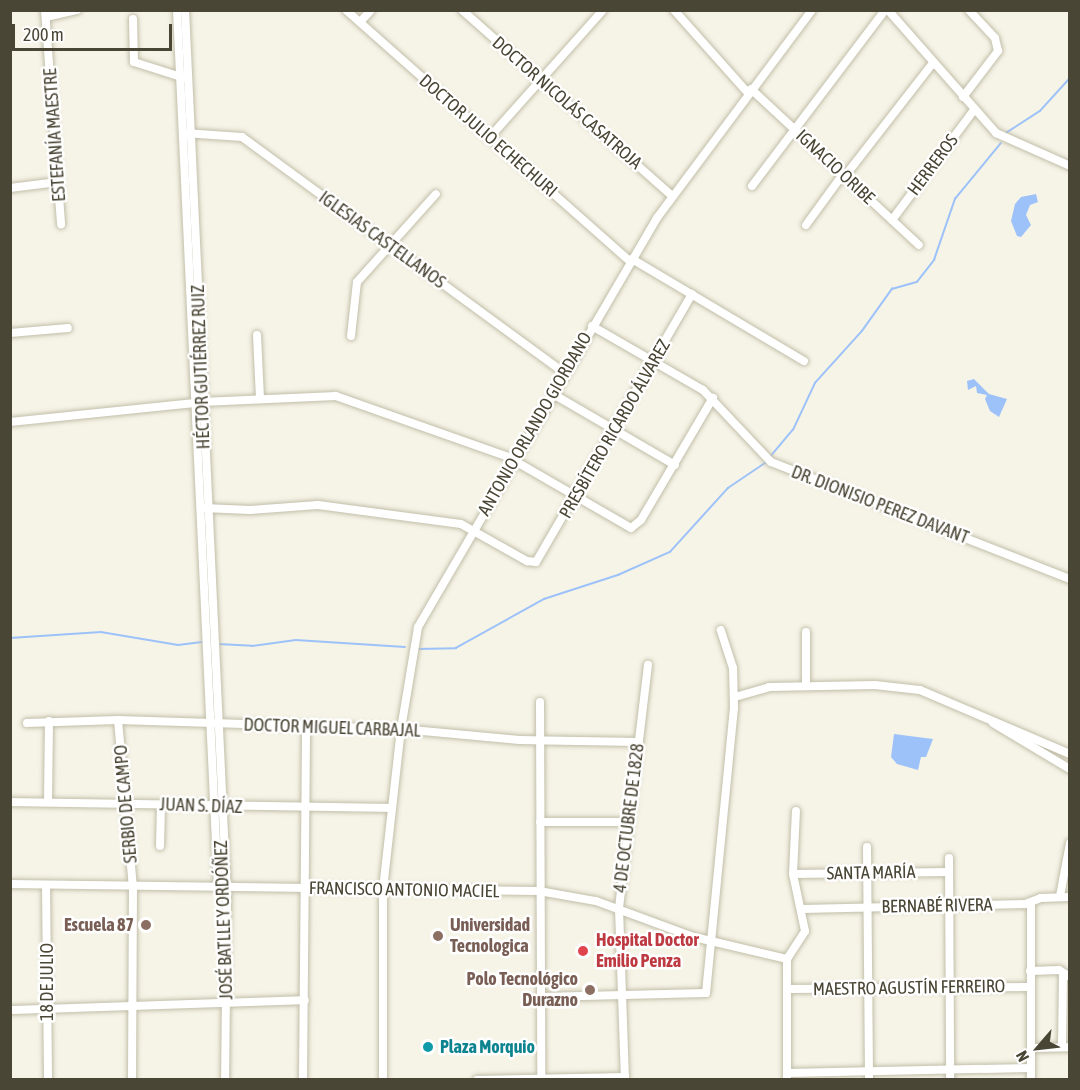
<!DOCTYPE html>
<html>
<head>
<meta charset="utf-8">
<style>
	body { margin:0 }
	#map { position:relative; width:1080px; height:1090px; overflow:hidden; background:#f6f4e7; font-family:"Asap Condensed",sans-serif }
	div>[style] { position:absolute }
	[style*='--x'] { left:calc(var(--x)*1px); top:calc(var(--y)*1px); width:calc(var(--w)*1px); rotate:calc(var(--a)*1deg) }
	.water>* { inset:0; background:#9dc2f9 }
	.stream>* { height:1.5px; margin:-0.75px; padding:0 0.75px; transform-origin:0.75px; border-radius:0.75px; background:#9dc2f9 }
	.roads { filter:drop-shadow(0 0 2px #c2bea9) drop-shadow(0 0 2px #c2bea9) }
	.minor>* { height:8px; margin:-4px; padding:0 4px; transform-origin:4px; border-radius:4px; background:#fff }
	.dots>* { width:16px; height:16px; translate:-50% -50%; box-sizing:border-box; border:3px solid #fff; border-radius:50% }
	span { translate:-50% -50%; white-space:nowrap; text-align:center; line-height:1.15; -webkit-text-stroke:5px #fff; paint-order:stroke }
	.street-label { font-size:18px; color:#4a4635 }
	.education-label { font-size:18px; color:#785e54; font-weight:700 }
	.right { translate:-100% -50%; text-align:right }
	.left { translate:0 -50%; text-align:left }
	.health-label { font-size:18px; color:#be3a42; font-weight:700 }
	.culture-label { font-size:18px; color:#0d838f; font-weight:700 }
	.frame { position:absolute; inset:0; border:12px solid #4a4635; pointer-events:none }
	.north { position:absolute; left:1008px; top:1018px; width:60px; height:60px; -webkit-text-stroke:4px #fff; paint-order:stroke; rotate:242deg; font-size:16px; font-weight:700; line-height:24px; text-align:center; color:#4a4635 }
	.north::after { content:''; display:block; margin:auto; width:21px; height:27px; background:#4a4635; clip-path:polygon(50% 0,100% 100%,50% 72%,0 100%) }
	.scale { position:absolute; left:12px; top:24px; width:160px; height:27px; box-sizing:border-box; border:3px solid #4a4635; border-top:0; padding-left:8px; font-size:18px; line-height:21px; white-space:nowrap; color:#4a4635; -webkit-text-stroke:4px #fff; paint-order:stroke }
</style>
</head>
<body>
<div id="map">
	<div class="water">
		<div style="clip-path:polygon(1036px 194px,1038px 202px,1030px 205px,1026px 215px,1031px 225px,1021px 237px,1017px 236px,1011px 221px,1015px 204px,1021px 197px)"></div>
		<div style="clip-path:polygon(974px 379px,989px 394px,1007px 399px,999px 417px,990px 411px,985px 399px,987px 395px,977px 393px,976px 386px,968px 390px,967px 381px)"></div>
		<div style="clip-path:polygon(894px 734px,933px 739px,926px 757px,921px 757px,918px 770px,897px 764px,891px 757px)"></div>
	</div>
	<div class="stream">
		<div style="--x:1006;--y:133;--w:40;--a:-32.9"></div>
		<div style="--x:1040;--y:111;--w:45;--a:-47.7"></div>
		<div style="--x:770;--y:457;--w:35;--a:-50"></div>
		<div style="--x:793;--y:430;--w:52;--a:-64.9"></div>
		<div style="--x:815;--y:383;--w:70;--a:-47.9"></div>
		<div style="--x:862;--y:331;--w:52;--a:-54.5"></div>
		<div style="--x:892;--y:289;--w:26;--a:-16"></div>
		<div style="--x:917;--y:282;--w:28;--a:-52"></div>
		<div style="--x:934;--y:260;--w:65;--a:-71"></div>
		<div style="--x:955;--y:199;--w:72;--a:-50.6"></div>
		<div style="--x:10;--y:638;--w:91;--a:-3.8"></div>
		<div style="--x:101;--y:632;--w:78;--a:9.6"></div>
		<div style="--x:178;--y:645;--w:26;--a:-7"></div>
		<div style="--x:218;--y:644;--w:34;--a:3"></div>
		<div style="--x:252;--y:646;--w:44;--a:-7.8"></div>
		<div style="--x:296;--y:640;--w:109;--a:3.7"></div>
		<div style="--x:417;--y:649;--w:39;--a:-1"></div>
		<div style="--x:456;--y:648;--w:101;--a:-29.1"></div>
		<div style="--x:544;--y:599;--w:78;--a:-18"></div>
		<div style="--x:618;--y:575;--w:57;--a:-23.9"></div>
		<div style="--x:670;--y:552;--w:86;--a:-47.8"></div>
		<div style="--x:728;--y:488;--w:45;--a:-34"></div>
	</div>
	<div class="roads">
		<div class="minor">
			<div style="--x:45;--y:10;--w:215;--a:85.7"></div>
			<div style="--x:177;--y:10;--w:878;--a:87.32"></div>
			<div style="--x:185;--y:10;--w:887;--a:87.29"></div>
			<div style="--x:227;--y:896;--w:184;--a:90.6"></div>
			<div style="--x:346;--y:10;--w:379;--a:41.5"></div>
			<div style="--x:462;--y:10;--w:281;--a:41.5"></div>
			<div style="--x:674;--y:10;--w:111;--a:48.3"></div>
			<div style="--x:888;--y:10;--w:164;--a:48.7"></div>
			<div style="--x:996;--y:133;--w:81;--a:24"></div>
			<div style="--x:46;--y:17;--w:32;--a:-13"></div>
			<div style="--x:133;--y:19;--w:43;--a:88.7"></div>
			<div style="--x:134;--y:62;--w:52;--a:17.7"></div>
			<div style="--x:360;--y:22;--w:16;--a:-47"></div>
			<div style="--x:751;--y:89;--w:229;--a:42.9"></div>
			<div style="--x:963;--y:97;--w:58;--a:-52.7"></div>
			<div style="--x:998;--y:51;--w:13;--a:-103"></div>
			<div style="--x:995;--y:38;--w:38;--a:-133"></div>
			<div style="--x:184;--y:133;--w:58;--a:3.9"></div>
			<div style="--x:242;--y:137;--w:400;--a:36.2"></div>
			<div style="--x:489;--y:138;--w:171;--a:-48.3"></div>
			<div style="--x:845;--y:176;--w:143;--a:-52.1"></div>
			<div style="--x:752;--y:186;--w:221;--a:-52.9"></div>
			<div style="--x:10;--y:188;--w:48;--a:-7.1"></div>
			<div style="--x:892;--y:220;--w:137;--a:-53.3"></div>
			<div style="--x:806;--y:225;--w:63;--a:-54"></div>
			<div style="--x:632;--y:259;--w:200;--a:30.7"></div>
			<div style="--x:592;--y:326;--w:128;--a:30"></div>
			<div style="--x:703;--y:390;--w:99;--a:46.6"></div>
			<div style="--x:771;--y:462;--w:321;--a:21.4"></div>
			<div style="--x:10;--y:333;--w:58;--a:-4.9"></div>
			<div style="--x:257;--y:335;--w:64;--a:87.3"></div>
			<div style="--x:351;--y:336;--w:54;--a:-83.7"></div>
			<div style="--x:357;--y:282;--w:118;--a:-48.1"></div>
			<div style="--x:553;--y:394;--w:141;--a:30.2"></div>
			<div style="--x:10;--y:422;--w:193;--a:-5.9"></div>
			<div style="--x:202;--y:402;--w:134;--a:-2.6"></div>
			<div style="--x:336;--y:396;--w:182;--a:19.5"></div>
			<div style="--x:508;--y:457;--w:142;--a:30"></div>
			<div style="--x:631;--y:528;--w:13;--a:-39"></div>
			<div style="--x:641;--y:520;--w:142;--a:-59.5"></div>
			<div style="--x:203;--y:508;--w:47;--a:2.4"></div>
			<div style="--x:250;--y:510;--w:68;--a:-4.2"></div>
			<div style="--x:318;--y:505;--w:144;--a:7.6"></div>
			<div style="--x:461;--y:524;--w:76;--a:29.3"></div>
			<div style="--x:527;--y:561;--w:9;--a:6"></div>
			<div style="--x:536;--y:562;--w:310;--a:-59.8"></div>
			<div style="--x:806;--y:686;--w:54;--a:-90"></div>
			<div style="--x:735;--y:697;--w:35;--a:-16"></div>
			<div style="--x:769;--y:687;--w:106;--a:-1.1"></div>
			<div style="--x:875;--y:685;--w:45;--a:6.3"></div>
			<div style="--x:920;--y:690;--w:163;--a:23.1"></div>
			<div style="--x:540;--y:702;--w:378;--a:89.8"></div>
			<div style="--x:118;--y:720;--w:168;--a:84.9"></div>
			<div style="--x:133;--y:887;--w:193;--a:90.3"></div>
			<div style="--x:27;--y:723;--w:91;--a:-1.9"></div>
			<div style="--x:118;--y:720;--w:283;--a:1.8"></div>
			<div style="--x:401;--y:729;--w:119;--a:5.3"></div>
			<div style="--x:519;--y:740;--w:119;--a:1"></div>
			<div style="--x:993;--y:723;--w:90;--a:30.9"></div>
			<div style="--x:10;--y:802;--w:381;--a:0.9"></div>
			<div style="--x:48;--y:802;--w:81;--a:-89.3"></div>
			<div style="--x:540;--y:822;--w:89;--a:0"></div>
			<div style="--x:160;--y:846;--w:41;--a:-88.6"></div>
			<div style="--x:867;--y:847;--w:233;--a:89.5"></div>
			<div style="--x:949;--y:858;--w:222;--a:89.7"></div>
			<div style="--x:793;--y:874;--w:156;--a:-0.7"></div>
			<div style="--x:10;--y:884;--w:529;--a:0.76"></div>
			<div style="--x:539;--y:891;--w:58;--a:10"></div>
			<div style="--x:596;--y:901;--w:104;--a:20.2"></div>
			<div style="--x:694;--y:937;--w:96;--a:13.3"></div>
			<div style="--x:46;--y:885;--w:195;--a:89.4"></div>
			<div style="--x:1060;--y:896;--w:54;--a:-79.3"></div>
			<div style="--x:802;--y:909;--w:223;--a:-1.3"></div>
			<div style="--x:1025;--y:904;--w:17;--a:-21"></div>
			<div style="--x:1041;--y:898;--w:29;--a:-2"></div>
			<div style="--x:1030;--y:971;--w:29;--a:-2"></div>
			<div style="--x:1059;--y:970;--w:13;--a:32"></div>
			<div style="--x:788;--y:989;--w:242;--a:-0.5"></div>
			<div style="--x:541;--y:997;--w:165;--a:-1.4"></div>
			<div style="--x:706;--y:993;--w:286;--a:-84.4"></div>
			<div style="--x:734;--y:708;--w:40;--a:-91.4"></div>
			<div style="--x:733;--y:668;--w:40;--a:-108"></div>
			<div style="--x:10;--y:1010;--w:295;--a:-1.9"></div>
			<div style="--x:1062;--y:1047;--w:71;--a:-89.2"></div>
			<div style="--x:1031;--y:1048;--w:39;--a:-1"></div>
			<div style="--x:787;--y:1073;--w:244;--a:-1.2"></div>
			<div style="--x:303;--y:1080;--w:353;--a:-89.5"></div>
			<div style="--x:383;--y:1080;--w:191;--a:-90"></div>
			<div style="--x:383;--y:889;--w:161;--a:-83.6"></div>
			<div style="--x:401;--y:729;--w:103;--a:-80.5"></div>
			<div style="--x:418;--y:627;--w:474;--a:-59.7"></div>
			<div style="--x:657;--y:218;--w:259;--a:-53.3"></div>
			<div style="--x:477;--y:1080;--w:148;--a:-1.2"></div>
			<div style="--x:625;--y:1080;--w:172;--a:-92"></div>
			<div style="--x:619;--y:908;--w:245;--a:-83.2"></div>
			<div style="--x:787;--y:1080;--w:121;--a:-90"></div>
			<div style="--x:787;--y:959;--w:33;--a:-57"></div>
			<div style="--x:805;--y:931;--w:58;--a:-101.9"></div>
			<div style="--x:793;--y:874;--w:63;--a:-87.3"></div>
			<div style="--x:1031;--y:1080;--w:176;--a:-90"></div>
		</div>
	</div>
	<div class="dots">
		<div style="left:146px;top:925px;background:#8d6e63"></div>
		<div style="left:438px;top:936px;background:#8d6e63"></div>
		<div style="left:583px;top:951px;background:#e0444e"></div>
		<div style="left:590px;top:990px;background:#8d6e63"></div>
		<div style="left:428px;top:1047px;background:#0f9aa8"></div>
	</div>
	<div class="street-label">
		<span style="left:567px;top:103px;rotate:41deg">DOCTOR NICOLÁS CASATROJA</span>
		<span style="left:55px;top:135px;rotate:-94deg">ESTEFANÍA MAESTRE</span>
		<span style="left:488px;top:136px;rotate:41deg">DOCTOR JULIO ECHECHURI</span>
		<span style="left:933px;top:165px;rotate:-53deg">HERREROS</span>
		<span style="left:835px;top:167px;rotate:43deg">IGNACIO ORIBE</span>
		<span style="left:382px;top:240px;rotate:36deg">IGLESIAS CASTELLANOS</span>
		<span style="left:201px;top:367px;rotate:-92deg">HÉCTOR GUTIÉRREZ RUIZ</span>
		<span style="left:535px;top:424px;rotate:-60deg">ANTONIO ORLANDO GIORDANO</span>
		<span style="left:615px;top:429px;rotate:-60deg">PRESBÍTERO RICARDO ÁLVAREZ</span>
		<span style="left:880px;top:505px;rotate:21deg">DR. DIONISIO PEREZ DAVANT</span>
		<span style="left:332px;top:728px;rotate:2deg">DOCTOR MIGUEL CARBAJAL</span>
		<span style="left:126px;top:804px;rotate:-95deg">SERBIO DE CAMPO</span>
		<span style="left:201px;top:806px;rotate:2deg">JUAN S. DÍAZ</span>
		<span style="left:629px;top:818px;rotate:-83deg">4 DE OCTUBRE DE 1828</span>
		<span style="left:871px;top:873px;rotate:-1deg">SANTA MARÍA</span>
		<span style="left:404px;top:890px;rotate:1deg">FRANCISCO ANTONIO MACIEL</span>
		<span style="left:937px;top:906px;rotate:-1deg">BERNABÉ RIVERA</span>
		<span style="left:224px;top:920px;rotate:-92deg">JOSÉ BATLLE Y ORDÓÑEZ</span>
		<span style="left:47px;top:982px;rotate:-90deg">18 DE JULIO</span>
		<span style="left:909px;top:988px;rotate:-1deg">MAESTRO AGUSTÍN FERREIRO</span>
	</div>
	<div class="education-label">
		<span class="right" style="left:134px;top:925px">Escuela 87</span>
		<span class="left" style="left:450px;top:936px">Universidad<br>Tecnologica</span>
		<span class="right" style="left:578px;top:990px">Polo Tecnológico<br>Durazno</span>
	</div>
	<div class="health-label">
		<span class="left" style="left:596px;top:951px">Hospital Doctor<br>Emilio Penza</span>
	</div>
	<div class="culture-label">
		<span class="left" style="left:440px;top:1047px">Plaza Morquio</span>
	</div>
	<div class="frame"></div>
	<div class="north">N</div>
	<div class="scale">200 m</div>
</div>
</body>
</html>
